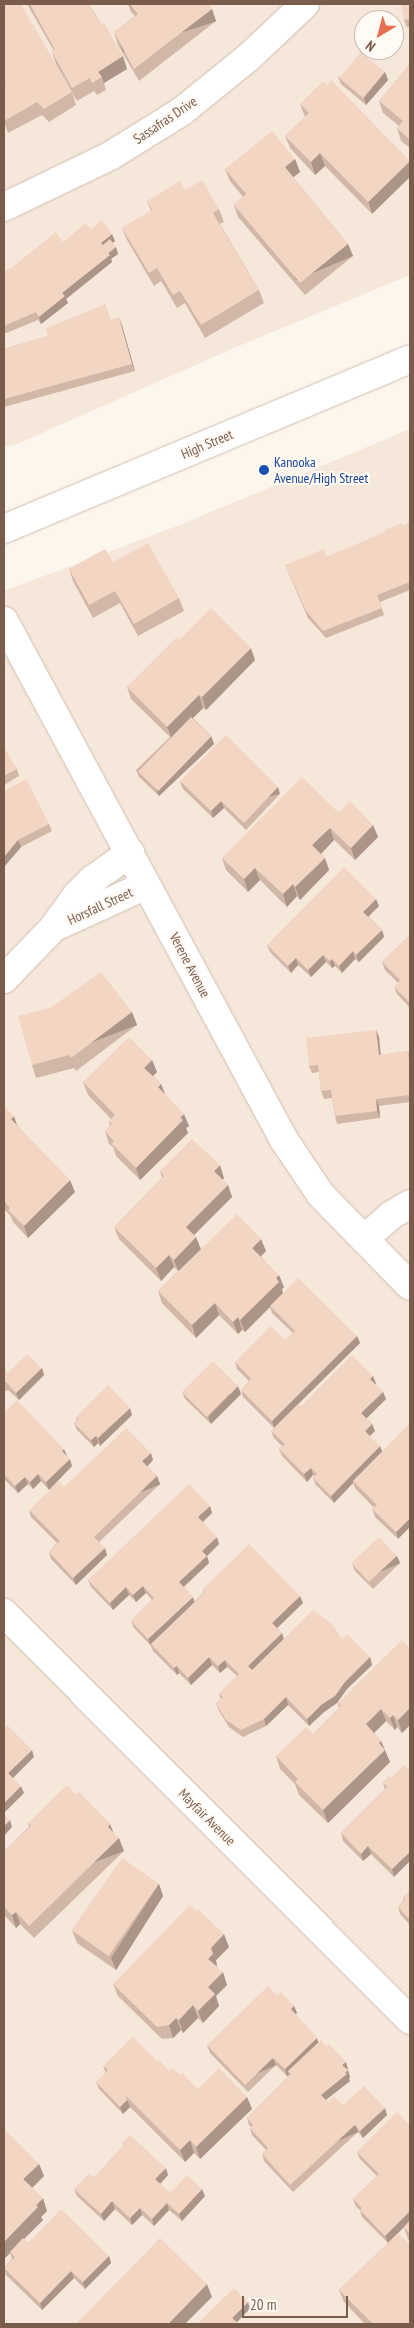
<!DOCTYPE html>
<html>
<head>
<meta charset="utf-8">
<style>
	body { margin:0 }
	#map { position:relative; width:414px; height:2328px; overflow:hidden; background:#fdf6ec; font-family:"PT Sans Narrow",sans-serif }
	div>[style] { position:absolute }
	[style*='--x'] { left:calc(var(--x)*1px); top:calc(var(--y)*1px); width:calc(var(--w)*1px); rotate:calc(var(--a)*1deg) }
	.residential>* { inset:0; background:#f5e8da }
	.roads { filter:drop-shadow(0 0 1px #d1beb0) drop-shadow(0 0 1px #d1beb0) }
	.street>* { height:28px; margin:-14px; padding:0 14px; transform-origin:14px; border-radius:14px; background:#fff }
	.secondary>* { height:28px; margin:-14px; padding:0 14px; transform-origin:14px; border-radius:14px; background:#fff }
	.wall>* { inset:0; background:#d1b7a8 }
	.shaded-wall>* { inset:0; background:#aa9588; transform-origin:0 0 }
	.building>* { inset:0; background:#f3d5c3; transform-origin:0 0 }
	.dots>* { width:14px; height:14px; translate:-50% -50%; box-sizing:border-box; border:2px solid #fffaf3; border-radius:50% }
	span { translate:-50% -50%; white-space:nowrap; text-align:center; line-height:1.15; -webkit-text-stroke:4px #fffaf3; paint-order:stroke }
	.street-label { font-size:14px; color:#7a5c4d }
	.transit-label { font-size:14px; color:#164399 }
	.left { translate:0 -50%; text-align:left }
	.frame { position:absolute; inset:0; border:5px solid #7a5c4d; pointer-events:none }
	.north { position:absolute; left:354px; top:10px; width:50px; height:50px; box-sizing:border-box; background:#fffaf3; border:1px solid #cabbb1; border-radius:50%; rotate:217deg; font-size:14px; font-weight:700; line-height:20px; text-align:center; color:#7a5c4d }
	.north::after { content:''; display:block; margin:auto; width:18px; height:22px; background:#e76f51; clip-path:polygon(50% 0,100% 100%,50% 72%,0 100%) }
	.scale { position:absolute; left:242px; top:2296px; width:106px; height:22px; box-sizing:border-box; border:2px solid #7a5c4d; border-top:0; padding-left:6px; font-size:15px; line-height:18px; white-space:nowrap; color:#7a5c4d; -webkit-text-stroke:4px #fffaf3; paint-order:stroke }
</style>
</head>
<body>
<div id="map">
	<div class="residential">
		<div style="clip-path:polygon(evenodd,4px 4px,410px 4px,410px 275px,234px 348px,17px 444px,4px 447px,4px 4px,364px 20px,394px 20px,394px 50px,364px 50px,364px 20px)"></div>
		<div style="clip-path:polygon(410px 429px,410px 2324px,4px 2324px,4px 591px,177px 526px)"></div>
	</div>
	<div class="roads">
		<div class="street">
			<div style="--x:4;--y:207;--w:118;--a:-25.7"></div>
			<div style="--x:110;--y:156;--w:84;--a:-31.8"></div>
			<div style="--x:181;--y:112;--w:87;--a:-39"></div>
			<div style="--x:249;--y:57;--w:77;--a:-43.4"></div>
			<div style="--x:4;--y:621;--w:590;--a:61.65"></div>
			<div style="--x:284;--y:1140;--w:66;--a:56.1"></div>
			<div style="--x:321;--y:1195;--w:127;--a:45.6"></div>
			<div style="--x:57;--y:926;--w:98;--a:-24.7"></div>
			<div style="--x:4;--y:979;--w:71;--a:-46.1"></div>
			<div style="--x:53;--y:928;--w:39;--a:-54"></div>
			<div style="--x:76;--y:896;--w:23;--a:-45"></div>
			<div style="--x:92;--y:880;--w:47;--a:-35.4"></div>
			<div style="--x:364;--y:1239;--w:35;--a:-41"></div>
			<div style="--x:390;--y:1216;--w:23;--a:-31"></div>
			<div style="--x:4;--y:1613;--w:575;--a:45.07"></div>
		</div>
		<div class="secondary">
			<div style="--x:4;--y:529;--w:440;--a:-22.7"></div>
		</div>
	</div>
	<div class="wall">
		<div style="clip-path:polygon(4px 4px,72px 92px,76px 105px,49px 122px,42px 115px,8px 133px,4px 121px)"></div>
		<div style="clip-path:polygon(27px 4px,89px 4px,127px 69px,104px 83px,106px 90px,97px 95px,94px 91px,77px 101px,56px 64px,52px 52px,54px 51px)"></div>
		<div style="clip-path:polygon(128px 4px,208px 4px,212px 9px,216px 21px,139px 81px,118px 45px,114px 32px,135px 16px,131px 12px)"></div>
		<div style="clip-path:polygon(410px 4px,410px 27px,407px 27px,404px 20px)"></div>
		<div style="clip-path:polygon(410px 64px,410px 148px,401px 141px,397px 128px,399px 126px,383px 113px,379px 101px)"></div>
		<div style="clip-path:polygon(385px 72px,388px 80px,366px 105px,341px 84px,338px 77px)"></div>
		<div style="clip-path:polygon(327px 85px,372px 214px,325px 166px,315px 175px,290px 148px,285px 136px,305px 117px,300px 104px)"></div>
		<div style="clip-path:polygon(295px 159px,300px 172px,293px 177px,348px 244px,353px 256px,305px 295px,238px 217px,234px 205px,243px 197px,230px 181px,225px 169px)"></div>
		<div style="clip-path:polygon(185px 190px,219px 209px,224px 222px,220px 224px,259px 290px,264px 303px,205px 338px,185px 303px,177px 308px,161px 281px,154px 286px,127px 240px,122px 228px,151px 211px,147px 201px)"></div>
		<div style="clip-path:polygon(91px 229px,115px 241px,113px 243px,116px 247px,118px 254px,111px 259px,112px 262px,66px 299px,68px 303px,41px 324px,38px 320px,4px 334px,4px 272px,63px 242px)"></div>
		<div style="clip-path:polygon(105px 304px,110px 320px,119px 318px,135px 371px,4px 407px,4px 349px,48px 336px)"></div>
		<div style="clip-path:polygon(410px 523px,410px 590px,380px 602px,384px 615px,326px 638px,308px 618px,285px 565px,326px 557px)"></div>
		<div style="clip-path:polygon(113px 562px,179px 598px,184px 611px,138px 636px,120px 603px,93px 618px,73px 581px,69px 569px)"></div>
		<div style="clip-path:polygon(179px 640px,255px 660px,206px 710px,203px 708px,193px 718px,211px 736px,214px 744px,159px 796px,139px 777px,136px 770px,170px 737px,131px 699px,127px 687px)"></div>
		<div style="clip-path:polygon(4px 752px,17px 769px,19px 776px,4px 785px)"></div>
		<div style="clip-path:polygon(180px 781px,280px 794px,246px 830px,224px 808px,213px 818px,182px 788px)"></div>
		<div style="clip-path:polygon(4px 791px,49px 824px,52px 831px,21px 847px,4px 867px)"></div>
		<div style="clip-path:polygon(339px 813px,373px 825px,378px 837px,355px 860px,334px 840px,321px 854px,325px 858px,329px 870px,300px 900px,297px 896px,287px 907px,260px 880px,248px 892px,226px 870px,222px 858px)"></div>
		<div style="clip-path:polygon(379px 906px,368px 916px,382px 930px,384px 937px,359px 962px,355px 959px,342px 973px,335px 966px,332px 968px,326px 962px,311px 977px,298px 965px,291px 973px,270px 952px,267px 945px)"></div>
		<div style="clip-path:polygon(410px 935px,410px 1008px,397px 994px,394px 987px,398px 983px,385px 970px,382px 962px)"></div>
		<div style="clip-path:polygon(132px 1012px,137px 1025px,76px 1071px,74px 1068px,36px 1078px,32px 1065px)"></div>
		<div style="clip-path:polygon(376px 1030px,379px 1037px,381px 1055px,408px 1051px,410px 1057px,410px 1102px,379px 1106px,380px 1118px,337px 1124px,335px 1116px,332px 1098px,324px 1099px,321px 1091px,319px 1072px,312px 1073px,309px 1066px)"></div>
		<div style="clip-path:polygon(152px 1060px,157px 1072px,153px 1076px,161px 1084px,165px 1094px,189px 1126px,186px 1128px,188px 1133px,140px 1180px,116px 1156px,113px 1147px,109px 1144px,105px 1131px,110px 1126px,109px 1121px,111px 1119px,88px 1095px,83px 1082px)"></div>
		<div style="clip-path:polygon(4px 1106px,17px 1125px,75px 1192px,28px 1238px,13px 1222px,10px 1215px,4px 1209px)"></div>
		<div style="clip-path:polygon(160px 1171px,224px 1178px,222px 1180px,228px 1185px,232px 1197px,194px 1235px,196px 1237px,201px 1249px,266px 1251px,261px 1256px,284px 1287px,282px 1289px,283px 1293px,357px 1336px,360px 1343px,298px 1404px,300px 1407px,373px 1376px,376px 1384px,375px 1384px,383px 1392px,386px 1399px,366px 1418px,372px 1424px,375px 1431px,370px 1436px,398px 1539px,375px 1517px,372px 1509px,374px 1508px,355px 1488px,353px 1483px,334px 1503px,316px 1485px,313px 1478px,315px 1476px,313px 1475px,307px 1482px,282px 1456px,279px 1449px,282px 1446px,274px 1438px,271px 1431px,274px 1428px,243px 1397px,241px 1390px,249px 1381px,237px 1369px,235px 1362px,285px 1340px,293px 1333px,272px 1313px,270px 1307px,245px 1332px,242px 1330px,238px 1334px,219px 1315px,196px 1338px,162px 1303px,158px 1291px,178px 1271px,174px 1267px,161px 1281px,119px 1239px,114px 1227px,162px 1178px)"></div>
		<div style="clip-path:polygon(4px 1367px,7px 1374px,42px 1368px,44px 1375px,19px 1400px,8px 1390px,4px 1392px)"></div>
		<div style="clip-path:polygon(182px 1392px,241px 1394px,211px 1424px,185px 1399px)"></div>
		<div style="clip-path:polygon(4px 1413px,67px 1456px,72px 1466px,49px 1490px,41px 1481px,33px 1489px,28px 1484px,18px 1493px,4px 1479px)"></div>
		<div style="clip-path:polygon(132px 1415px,100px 1446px,98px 1443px,94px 1447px,77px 1430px,74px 1423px,77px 1420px,76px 1417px)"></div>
		<div style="clip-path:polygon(153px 1460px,147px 1466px,157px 1476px,160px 1484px,99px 1542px,107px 1555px,76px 1585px,51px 1559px,49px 1552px,57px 1543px,31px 1517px,29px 1510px,64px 1487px)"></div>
		<div style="clip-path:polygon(210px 1506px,212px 1513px,203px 1522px,219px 1544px,207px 1556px,209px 1563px,184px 1587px,194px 1602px,204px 1592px,203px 1589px,303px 1603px,277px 1628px,282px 1633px,284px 1639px,342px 1639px,370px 1657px,372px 1665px,347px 1689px,337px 1703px,324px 1712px,309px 1726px,288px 1705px,266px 1726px,243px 1737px,229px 1727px,219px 1711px,216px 1704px,221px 1699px,219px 1694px,237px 1676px,227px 1667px,220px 1673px,212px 1665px,191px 1685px,179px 1673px,177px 1675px,153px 1651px,151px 1646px,134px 1628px,131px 1621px,152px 1600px,146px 1593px,136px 1602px,129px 1595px,113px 1610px,91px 1587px,88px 1580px)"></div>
		<div style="clip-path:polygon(397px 1556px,400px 1563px,373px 1589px,355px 1571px,352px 1564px)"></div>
		<div style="clip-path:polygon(410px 1649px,410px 1725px,402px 1733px,397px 1727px,395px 1730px,386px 1721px,374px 1733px,381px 1741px,390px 1762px,328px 1823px,299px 1795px,295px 1784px,280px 1769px,276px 1756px,313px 1734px,339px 1708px,338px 1703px)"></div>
		<div style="clip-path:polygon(390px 1776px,394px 1877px,371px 1854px,363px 1861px,343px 1841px,341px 1833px,385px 1789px,383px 1783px)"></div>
		<div style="clip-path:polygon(76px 1794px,110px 1824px,113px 1832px,124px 1851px,34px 1938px,20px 1924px,16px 1928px,4px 1915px,4px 1852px,29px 1827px,28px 1823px)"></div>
		<div style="clip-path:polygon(159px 1884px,163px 1896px,116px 1970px,77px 1943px,72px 1930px)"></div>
		<div style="clip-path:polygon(410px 1891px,410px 1925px,400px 1914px,398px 1907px,404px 1900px,403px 1897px)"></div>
		<div style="clip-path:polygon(196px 1911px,229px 1947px,216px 1960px,217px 1967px,227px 1985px,216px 1996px,219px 2006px,203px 2023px,198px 2018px,183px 2033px,181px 2030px,173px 2038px,162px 2039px,118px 1996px,113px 1984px)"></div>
		<div style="clip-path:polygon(278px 1996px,294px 2006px,297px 2013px,295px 2014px,317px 2038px,318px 2043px,348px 2069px,347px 2070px,350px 2077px,349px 2079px,350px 2081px,326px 2100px,328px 2102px,387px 2115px,363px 2138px,358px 2132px,293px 2192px,264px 2161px,262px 2154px,266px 2150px,252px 2135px,250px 2128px,251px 2127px,249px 2125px,247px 2118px,289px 2076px,289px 2075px,287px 2076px,276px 2065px,248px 2092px,210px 2053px,207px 2045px)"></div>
		<div style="clip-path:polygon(158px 2062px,169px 2071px,180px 2075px,198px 2089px,247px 2097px,252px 2109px,200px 2159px,194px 2153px,185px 2162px,130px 2107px,123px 2114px,99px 2089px,96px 2082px,106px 2073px,103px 2066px)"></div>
		<div style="clip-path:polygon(410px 2126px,410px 2241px,408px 2239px,404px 2227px,398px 2233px,410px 2324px,365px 2324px,344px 2302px,339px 2290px,388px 2243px,362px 2217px,360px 2210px,356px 2207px,353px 2199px,377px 2176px,360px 2159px,357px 2152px)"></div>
		<div style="clip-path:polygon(123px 2142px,168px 2175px,160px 2184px,170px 2193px,205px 2196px,182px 2221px,169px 2210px,154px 2226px,142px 2215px,132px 2225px,115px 2209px,104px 2221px,77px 2196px,74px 2189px,94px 2178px,124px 2145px)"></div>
		<div style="clip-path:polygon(39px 2164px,44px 2176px,32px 2188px,47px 2211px,41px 2217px,43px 2220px,24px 2239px,28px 2243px,109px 2256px,111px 2263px,85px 2289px,74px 2278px,42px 2310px,6px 2275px,4px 2268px,12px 2259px,10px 2253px,4px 2259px)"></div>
	</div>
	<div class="shaded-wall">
		<div style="left:212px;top:9px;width:13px;height:98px;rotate:72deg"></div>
		<div style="clip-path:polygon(123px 56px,127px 69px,104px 83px,102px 77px,98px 72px)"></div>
		<div style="clip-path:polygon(385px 72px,388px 80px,366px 105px,364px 98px)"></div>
		<div style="clip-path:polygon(320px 153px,325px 166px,315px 175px,311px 162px)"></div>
		<div style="clip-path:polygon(295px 159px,300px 172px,290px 180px,285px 167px)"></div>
		<div style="clip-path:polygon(410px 161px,410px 177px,372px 214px,368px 202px)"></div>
		<div style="clip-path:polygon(112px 234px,115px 241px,104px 250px,101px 243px)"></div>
		<div style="left:348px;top:244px;width:13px;height:62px;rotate:67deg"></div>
		<div style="clip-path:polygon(116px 247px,118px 254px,111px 259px,112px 262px,66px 299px,68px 303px,41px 324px,39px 317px,62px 293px)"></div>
		<div style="clip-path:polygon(119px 318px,122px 325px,135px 371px,132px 364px)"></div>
		<div style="clip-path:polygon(251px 648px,255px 660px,206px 710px,202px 697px)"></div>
		<div style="clip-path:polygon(199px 695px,203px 708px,172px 739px,167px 727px)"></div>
		<div style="clip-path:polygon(211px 736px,214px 744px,159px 796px,156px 789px)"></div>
		<div style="left:278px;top:787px;width:7px;height:50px;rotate:74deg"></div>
		<div style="clip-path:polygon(221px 801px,224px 808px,213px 818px,211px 811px)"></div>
		<div style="clip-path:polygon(373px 825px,378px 837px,355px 860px,351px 848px)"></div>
		<div style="clip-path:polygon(330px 828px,334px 840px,317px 858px,312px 845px)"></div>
		<div style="clip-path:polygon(18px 840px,21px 847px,4px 867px,4px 857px)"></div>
		<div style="clip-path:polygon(325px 858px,329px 870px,300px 900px,295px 887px)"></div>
		<div style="clip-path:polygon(255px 868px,260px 880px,248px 892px,244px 879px)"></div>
		<div style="clip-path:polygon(293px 884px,297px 896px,287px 907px,283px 894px)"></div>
		<div style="clip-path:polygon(376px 899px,379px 906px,366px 919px,363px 912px)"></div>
		<div style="clip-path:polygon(382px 930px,384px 937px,359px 962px,356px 955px)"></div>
		<div style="clip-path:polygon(353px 951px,355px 959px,342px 973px,339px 966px)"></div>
		<div style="clip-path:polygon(323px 955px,326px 962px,311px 977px,308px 970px)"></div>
		<div style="clip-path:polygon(296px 958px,298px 965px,291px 973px,288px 966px)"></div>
		<div style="clip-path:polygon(332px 959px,335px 966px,332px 968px,330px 961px)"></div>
		<div style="left:132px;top:1012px;width:14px;height:76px;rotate:69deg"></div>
		<div style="clip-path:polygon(376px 1030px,379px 1037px,381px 1062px,379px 1055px)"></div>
		<div style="clip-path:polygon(152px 1060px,157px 1072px,149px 1080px,144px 1068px)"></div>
		<div style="clip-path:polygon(161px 1084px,166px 1097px,158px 1087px)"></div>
		<div style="clip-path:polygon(376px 1099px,379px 1106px,380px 1118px,377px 1111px)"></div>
		<div style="clip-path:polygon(184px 1114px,189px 1126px,186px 1128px,188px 1133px,140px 1180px,136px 1168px)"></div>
		<div style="clip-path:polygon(14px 1116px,18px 1128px,11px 1119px)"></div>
		<div style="clip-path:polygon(220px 1165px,224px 1178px,218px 1184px,214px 1171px)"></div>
		<div style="clip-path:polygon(70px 1180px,75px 1192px,28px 1238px,24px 1226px)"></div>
		<div style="clip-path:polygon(228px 1185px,232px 1197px,190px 1239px,186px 1227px)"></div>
		<div style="clip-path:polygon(196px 1237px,201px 1250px,179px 1272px,174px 1260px)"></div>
		<div style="clip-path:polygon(261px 1239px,266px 1251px,257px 1260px,252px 1248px)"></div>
		<div style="clip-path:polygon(169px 1255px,174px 1267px,161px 1281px,156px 1268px)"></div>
		<div style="clip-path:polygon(279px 1275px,284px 1287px,282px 1289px,283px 1294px,245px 1332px,240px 1320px)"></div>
		<div style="clip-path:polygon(215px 1303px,219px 1315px,196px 1338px,192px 1325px)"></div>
		<div style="clip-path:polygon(238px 1317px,242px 1330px,238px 1334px,233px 1322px)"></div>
		<div style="clip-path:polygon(357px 1336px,360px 1343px,274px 1428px,272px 1421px)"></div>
		<div style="clip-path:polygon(42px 1368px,44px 1375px,19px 1400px,16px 1393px)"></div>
		<div style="clip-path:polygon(373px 1376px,376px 1384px,373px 1387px,370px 1379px)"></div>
		<div style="clip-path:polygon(238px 1386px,241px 1394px,211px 1424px,208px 1417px)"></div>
		<div style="clip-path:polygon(383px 1392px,386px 1399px,364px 1421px,361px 1413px)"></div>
		<div style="clip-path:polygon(130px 1408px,132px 1415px,100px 1446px,98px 1438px)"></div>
		<div style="clip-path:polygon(372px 1424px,375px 1431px,367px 1438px,365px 1431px)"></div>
		<div style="clip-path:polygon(96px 1436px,98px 1443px,94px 1447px,91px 1440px)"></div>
		<div style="clip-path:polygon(380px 1446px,383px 1453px,353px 1481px,353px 1483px,334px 1503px,331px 1496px)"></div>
		<div style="clip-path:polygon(64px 1449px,67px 1456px,64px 1458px,62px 1451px)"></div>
		<div style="clip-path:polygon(151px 1453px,153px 1460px,145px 1469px,142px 1461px)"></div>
		<div style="clip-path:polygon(70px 1459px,72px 1466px,49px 1490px,46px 1482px)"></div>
		<div style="clip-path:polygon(311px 1468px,313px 1475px,307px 1482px,304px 1474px)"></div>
		<div style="clip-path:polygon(38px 1474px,41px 1481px,33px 1489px,30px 1482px)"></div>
		<div style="left:157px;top:1476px;width:9px;height:88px;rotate:69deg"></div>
		<div style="clip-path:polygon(25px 1477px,28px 1484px,18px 1493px,15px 1486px)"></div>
		<div style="clip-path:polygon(210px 1506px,212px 1513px,200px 1524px,198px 1517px)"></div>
		<div style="clip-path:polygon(410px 1518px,410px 1527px,398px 1539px,396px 1532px)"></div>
		<div style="clip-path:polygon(217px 1537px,219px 1544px,207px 1556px,209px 1563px,181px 1589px,179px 1582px,202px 1551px)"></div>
		<div style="clip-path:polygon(105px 1548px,107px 1555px,76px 1585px,73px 1578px)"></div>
		<div style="left:397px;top:1556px;width:8px;height:37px;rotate:67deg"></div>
		<div style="clip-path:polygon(143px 1586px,146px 1593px,136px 1602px,133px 1595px)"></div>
		<div style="clip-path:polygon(126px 1587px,129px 1595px,113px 1610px,110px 1603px)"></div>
		<div style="clip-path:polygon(300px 1596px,303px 1603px,274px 1631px,272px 1623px)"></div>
		<div style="clip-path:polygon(193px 1597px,195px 1604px,151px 1644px,151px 1646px,148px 1639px)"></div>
		<div style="clip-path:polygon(282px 1633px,284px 1640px,251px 1673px,248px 1666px)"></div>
		<div style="clip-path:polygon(209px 1657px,212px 1665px,191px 1685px,188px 1678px)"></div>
		<div style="clip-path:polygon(370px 1657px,372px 1665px,347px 1689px,337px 1703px,324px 1712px,309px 1726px,307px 1719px)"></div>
		<div style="clip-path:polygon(225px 1660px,227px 1667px,220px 1673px,218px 1666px)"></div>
		<div style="clip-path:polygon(177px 1666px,179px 1673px,177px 1675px,174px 1668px)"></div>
		<div style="clip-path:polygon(286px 1697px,288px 1705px,266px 1726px,264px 1719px)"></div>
		<div style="clip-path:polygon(410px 1708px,410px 1725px,402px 1733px,398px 1720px)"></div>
		<div style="clip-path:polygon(381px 1709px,386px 1721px,370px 1737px,366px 1724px)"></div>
		<div style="clip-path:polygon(393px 1715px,397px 1727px,395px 1730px,390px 1718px)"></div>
		<div style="clip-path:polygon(381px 1741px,390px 1762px,328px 1823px,323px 1810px)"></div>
		<div style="clip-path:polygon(32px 1750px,34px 1757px,11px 1780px,8px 1773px)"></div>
		<div style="clip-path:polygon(21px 1786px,24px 1793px,4px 1813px,4px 1803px)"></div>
		<div style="clip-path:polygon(10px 1820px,12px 1827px,4px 1836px,4px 1826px)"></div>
		<div style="clip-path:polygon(110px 1824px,115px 1837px,108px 1827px)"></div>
		<div style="left:119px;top:1838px;width:14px;height:126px;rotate:69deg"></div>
		<div style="clip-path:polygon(368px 1846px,371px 1854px,363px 1861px,361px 1854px)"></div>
		<div style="clip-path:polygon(410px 1851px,410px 1861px,394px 1877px,392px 1869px)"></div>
		<div style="clip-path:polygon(159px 1884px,163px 1896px,116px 1970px,111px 1958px)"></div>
		<div style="clip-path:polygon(16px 1912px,20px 1924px,16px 1928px,12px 1915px)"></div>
		<div style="clip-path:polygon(224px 1934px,229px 1947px,216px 1960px,217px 1967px,208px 1959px,211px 1948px)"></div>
		<div style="clip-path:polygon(223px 1972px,227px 1985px,216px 1996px,219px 2006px,203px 2023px,198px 2011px,208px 1987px)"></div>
		<div style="clip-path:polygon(193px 2005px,198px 2018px,183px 2033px,179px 2020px)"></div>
		<div style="clip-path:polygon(294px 2006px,297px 2013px,293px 2016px,291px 2009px)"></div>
		<div style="clip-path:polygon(176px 2018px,181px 2030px,173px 2038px,169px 2025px)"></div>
		<div style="clip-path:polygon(317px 2038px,319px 2045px,288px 2071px,289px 2075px,287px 2076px,285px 2069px)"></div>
		<div style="left:273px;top:2058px;width:8px;height:39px;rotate:67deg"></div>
		<div style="clip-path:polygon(346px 2062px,348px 2069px,345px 2072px,342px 2065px)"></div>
		<div style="clip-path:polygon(348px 2070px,350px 2077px,349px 2079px,350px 2081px,323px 2102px,321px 2095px)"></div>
		<div style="clip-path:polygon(247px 2097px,252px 2109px,200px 2159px,196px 2147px)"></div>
		<div style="clip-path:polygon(127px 2100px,130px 2107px,123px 2114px,120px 2107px)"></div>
		<div style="clip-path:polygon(385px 2108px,387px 2115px,363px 2138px,360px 2131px)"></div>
		<div style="left:355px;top:2125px;width:8px;height:88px;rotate:67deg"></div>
		<div style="clip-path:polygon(190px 2140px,194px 2153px,185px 2162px,180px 2150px)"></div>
		<div style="clip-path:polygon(39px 2164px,44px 2176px,28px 2192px,23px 2179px)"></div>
		<div style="clip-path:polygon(166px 2168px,168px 2175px,158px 2186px,155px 2179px)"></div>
		<div style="clip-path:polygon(202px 2189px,205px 2196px,182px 2221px,179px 2214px)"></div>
		<div style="clip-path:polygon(43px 2198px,47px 2211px,41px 2217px,43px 2220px,4px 2259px,4px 2242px)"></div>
		<div style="clip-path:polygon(112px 2201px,115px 2209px,104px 2221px,101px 2214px)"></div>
		<div style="clip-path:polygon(167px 2203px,169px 2210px,154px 2226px,152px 2219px)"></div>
		<div style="clip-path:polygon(140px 2208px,142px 2215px,132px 2225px,130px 2218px)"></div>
		<div style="clip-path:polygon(410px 2211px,410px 2221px,388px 2243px,385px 2236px)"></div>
		<div style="clip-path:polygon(109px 2256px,111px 2263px,85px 2289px,83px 2282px)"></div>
		<div style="clip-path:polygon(71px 2271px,74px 2278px,42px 2310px,40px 2303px)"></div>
		<div style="clip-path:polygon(207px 2284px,212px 2297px,185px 2324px,168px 2324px)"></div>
		<div style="clip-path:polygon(248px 2302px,250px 2309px,235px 2324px,232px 2318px)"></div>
	</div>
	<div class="building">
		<div style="clip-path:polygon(4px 4px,21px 4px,72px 92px,44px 109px,37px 102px,4px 121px,4px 84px,6px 82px,4px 79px)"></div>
		<div style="clip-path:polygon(30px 4px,89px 4px,100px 24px,104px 23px,123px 56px,98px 72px,102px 77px,92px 83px,90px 78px,72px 88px,52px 52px,55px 50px)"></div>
		<div style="clip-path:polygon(130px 4px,208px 4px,212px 9px,134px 69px,114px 32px,138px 14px)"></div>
		<div style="clip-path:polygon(401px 4px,410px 4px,410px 19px,404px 20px)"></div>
		<div style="left:361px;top:52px;width:31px;height:34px;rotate:40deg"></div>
		<div style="clip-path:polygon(410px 64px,410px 140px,397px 128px,403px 121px,379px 101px)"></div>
		<div style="clip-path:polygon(331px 80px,410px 161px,368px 202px,320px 153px,311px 162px,285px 136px,309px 113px,300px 104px,323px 81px,327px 85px)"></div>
		<div style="clip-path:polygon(272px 131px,295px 159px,285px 167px,348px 244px,300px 283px,234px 205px,246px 194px,225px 169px)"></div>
		<div style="clip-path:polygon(202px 180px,219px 209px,213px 213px,259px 290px,201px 325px,180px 291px,173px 295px,157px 268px,149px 273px,122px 228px,152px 210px,147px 201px,180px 181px,185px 190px)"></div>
		<div style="clip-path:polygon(102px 220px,112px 234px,101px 243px,103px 245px,110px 239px,116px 247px,108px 253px,110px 255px,62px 293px,65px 296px,39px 317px,36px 312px,4px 326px,4px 272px,10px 269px,56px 232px,63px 242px,86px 223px,91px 229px)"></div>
		<div style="clip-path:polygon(105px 304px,110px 320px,119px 318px,132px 364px,4px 399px,4px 349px,48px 336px,45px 329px)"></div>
		<div style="clip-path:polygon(401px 523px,402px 526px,410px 523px,410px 582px,377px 595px,382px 608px,323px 631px,306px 611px,285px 565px,324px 549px,326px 557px,385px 532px,385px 530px)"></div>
		<div style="clip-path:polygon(148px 543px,179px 598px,134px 624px,115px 591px,89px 605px,69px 569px,105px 549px,113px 562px)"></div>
		<div style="clip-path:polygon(211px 608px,251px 648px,202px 697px,199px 695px,167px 727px,127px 687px,177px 637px,179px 640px)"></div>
		<div style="left:191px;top:717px;width:28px;height:76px;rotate:44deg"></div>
		<div style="clip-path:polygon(226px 735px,278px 787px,244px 823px,221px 801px,211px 811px,180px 781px)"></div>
		<div style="clip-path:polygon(6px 750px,17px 769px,4px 776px,4px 752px)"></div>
		<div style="clip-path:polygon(302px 777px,339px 813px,350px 801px,373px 825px,351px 848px,330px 828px,312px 845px,325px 858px,295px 887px,293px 884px,283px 894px,255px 868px,244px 879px,222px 858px)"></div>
		<div style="clip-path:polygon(26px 779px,49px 824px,18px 840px,4px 857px,4px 791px)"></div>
		<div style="clip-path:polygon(344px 867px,376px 899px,363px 912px,382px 930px,356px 955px,353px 951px,339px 966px,332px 959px,330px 961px,323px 955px,308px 970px,296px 958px,288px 966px,267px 945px)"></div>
		<div style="clip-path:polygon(410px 935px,410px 1003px,394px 987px,400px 980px,382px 962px)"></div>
		<div style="clip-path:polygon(101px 972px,132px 1012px,71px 1058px,69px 1055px,32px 1065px,18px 1016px,50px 1008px)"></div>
		<div style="clip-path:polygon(376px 1030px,379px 1055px,408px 1051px,410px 1070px,410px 1095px,376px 1099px,377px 1111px,335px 1116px,331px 1090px,321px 1091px,318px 1065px,309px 1066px,306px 1038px)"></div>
		<div style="clip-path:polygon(129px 1037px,152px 1060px,144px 1068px,161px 1084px,158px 1087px,184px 1114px,180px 1117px,183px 1120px,136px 1168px,112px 1144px,114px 1141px,105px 1131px,112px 1124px,109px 1121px,115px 1115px,83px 1082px)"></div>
		<div style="clip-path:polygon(4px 1106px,14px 1116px,11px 1119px,70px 1180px,24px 1226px,8px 1210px,10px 1208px,4px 1201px)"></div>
		<div style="clip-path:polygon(192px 1139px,220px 1165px,214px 1171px,228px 1185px,186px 1227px,196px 1237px,174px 1260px,169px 1255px,156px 1268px,114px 1227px,164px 1176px,160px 1171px)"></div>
		<div style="clip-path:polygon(237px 1214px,261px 1239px,252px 1248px,279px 1275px,276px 1278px,279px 1282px,240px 1320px,238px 1317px,233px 1322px,215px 1303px,192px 1325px,158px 1291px)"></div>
		<div style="clip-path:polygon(298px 1278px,357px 1336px,272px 1421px,241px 1390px,251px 1379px,235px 1362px,271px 1326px,285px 1340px,295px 1331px,270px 1306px)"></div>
		<div style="clip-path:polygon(27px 1354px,42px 1368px,16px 1393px,6px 1382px,4px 1383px,4px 1367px,7px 1374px)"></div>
		<div style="clip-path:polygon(352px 1355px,373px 1376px,370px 1379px,383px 1392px,361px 1413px,372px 1424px,365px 1431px,380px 1446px,331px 1496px,313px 1478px,317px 1474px,311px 1468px,304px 1474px,279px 1449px,285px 1444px,271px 1431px,298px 1404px,300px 1407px)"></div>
		<div style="left:213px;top:1361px;width:35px;height:44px;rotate:45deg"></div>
		<div style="clip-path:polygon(108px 1385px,130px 1408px,98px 1438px,96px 1436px,91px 1440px,74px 1423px,79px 1419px,76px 1417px)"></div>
		<div style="clip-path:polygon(17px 1400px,64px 1449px,62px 1451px,70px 1459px,46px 1482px,38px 1474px,30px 1482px,25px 1477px,15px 1486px,4px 1474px,4px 1413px)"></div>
		<div style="clip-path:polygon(410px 1423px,410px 1518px,396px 1532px,372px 1509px,377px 1505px,353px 1481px)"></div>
		<div style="clip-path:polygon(126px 1428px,151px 1453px,142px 1461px,157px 1476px,94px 1537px,105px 1548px,73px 1578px,49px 1552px,60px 1541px,29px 1510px,59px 1481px,64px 1487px)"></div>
		<div style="clip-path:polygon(189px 1484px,210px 1506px,198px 1517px,217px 1537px,202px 1551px,207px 1556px,179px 1582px,193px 1597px,148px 1639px,131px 1621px,154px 1598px,143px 1586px,133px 1595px,126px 1587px,110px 1603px,88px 1580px)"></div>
		<div style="left:379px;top:1537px;width:26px;height:38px;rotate:47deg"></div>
		<div style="clip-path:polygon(249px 1544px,300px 1596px,272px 1623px,282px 1633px,248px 1666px,252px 1670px,313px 1610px,332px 1624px,342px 1639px,347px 1634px,370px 1657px,345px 1682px,335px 1696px,321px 1705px,307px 1719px,286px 1697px,264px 1719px,241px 1730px,226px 1720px,216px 1704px,223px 1697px,219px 1694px,239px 1674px,225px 1660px,218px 1666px,209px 1657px,188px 1678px,177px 1666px,174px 1668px,151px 1644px,205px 1592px,203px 1589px)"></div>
		<div style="clip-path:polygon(402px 1640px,410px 1649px,410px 1708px,398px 1720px,393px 1715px,390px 1718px,381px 1709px,366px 1724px,381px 1741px,379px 1743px,385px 1750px,323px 1810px,295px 1782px,298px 1779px,276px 1756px,306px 1727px,313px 1734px,341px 1706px,338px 1703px)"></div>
		<div style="clip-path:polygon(7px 1725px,32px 1750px,8px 1773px,21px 1786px,4px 1803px,4px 1729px)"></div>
		<div style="clip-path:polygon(404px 1765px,410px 1771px,410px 1852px,392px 1869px,368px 1846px,361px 1854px,341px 1833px,387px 1787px,383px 1783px,390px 1776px,391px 1778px)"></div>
		<div style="clip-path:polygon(67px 1785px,76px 1794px,79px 1792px,110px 1824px,108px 1827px,119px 1838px,29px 1926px,16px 1912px,12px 1915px,4px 1907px,4px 1852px,31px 1826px,28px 1823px)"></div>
		<div style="clip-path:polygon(4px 1814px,10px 1820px,4px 1826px)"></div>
		<div style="left:122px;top:1858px;width:45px;height:88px;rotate:35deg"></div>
		<div style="clip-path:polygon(410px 1891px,410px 1920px,398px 1907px,405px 1900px,403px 1897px)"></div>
		<div style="clip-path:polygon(190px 1905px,196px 1911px,198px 1909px,224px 1934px,211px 1948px,213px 1954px,208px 1959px,223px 1972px,208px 1987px,215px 1994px,198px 2011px,193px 2005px,179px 2020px,176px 2018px,169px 2025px,157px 2027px,113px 1984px)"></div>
		<div style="clip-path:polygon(268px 1986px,278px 1996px,281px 1992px,294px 2006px,291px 2009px,317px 2038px,285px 2069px,273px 2058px,245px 2085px,207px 2045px)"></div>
		<div style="clip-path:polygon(133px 2037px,158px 2062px,125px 2095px,127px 2100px,120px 2107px,96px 2082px,108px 2070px,103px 2066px)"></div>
		<div style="clip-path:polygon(321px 2040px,326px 2047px,329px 2044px,346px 2062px,342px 2065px,348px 2070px,345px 2073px,347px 2074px,321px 2095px,328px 2102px,334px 2096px,343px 2105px,364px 2086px,385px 2108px,360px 2131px,355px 2125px,290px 2185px,262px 2154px,268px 2148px,250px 2128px,253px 2125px,247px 2118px,291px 2074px,288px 2071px)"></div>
		<div style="clip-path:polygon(159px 2060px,169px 2071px,172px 2068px,180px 2075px,182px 2073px,198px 2089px,219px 2068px,247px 2097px,196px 2147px,190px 2140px,180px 2150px,125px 2095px)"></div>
		<div style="clip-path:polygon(397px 2112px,410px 2126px,410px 2211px,385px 2236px,360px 2210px,362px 2208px,353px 2199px,379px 2174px,357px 2152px)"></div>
		<div style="clip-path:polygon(4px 2129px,39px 2164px,23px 2179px,43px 2198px,36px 2205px,38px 2207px,4px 2242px)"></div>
		<div style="clip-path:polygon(130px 2135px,166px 2168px,155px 2179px,170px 2193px,187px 2175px,202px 2189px,179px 2214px,167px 2203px,152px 2219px,140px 2208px,130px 2218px,112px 2201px,101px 2214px,74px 2189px,89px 2173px,94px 2178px,125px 2144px,123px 2142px)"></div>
		<div style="clip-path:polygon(61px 2209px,109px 2256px,83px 2282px,71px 2271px,40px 2303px,4px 2268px,15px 2257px,10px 2252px,23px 2238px,28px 2243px)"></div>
		<div style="clip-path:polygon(410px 2220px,410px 2234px,404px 2227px)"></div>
		<div style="clip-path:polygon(398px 2233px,410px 2245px,410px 2324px,373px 2324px,339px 2290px)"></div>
		<div style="clip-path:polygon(160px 2238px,207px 2284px,168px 2324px,76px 2324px)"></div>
		<div style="clip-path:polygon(234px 2288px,248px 2302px,232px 2318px,238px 2323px,237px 2324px,197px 2324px)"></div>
	</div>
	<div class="dots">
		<div style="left:264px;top:470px;background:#1a4fb4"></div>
	</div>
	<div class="street-label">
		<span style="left:165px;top:120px;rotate:-34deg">Sassafras Drive</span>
		<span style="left:207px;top:444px;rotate:-23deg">High Street</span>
		<span style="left:100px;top:906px;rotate:-25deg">Horsfall Street</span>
		<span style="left:190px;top:965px;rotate:62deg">Verene Avenue</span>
		<span style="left:207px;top:1817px;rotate:45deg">Mayfair Avenue</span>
	</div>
	<div class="transit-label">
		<span class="left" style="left:274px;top:470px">Kanooka<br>Avenue/High Street</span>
	</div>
	<div class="frame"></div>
	<div class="north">N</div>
	<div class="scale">20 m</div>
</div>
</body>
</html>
